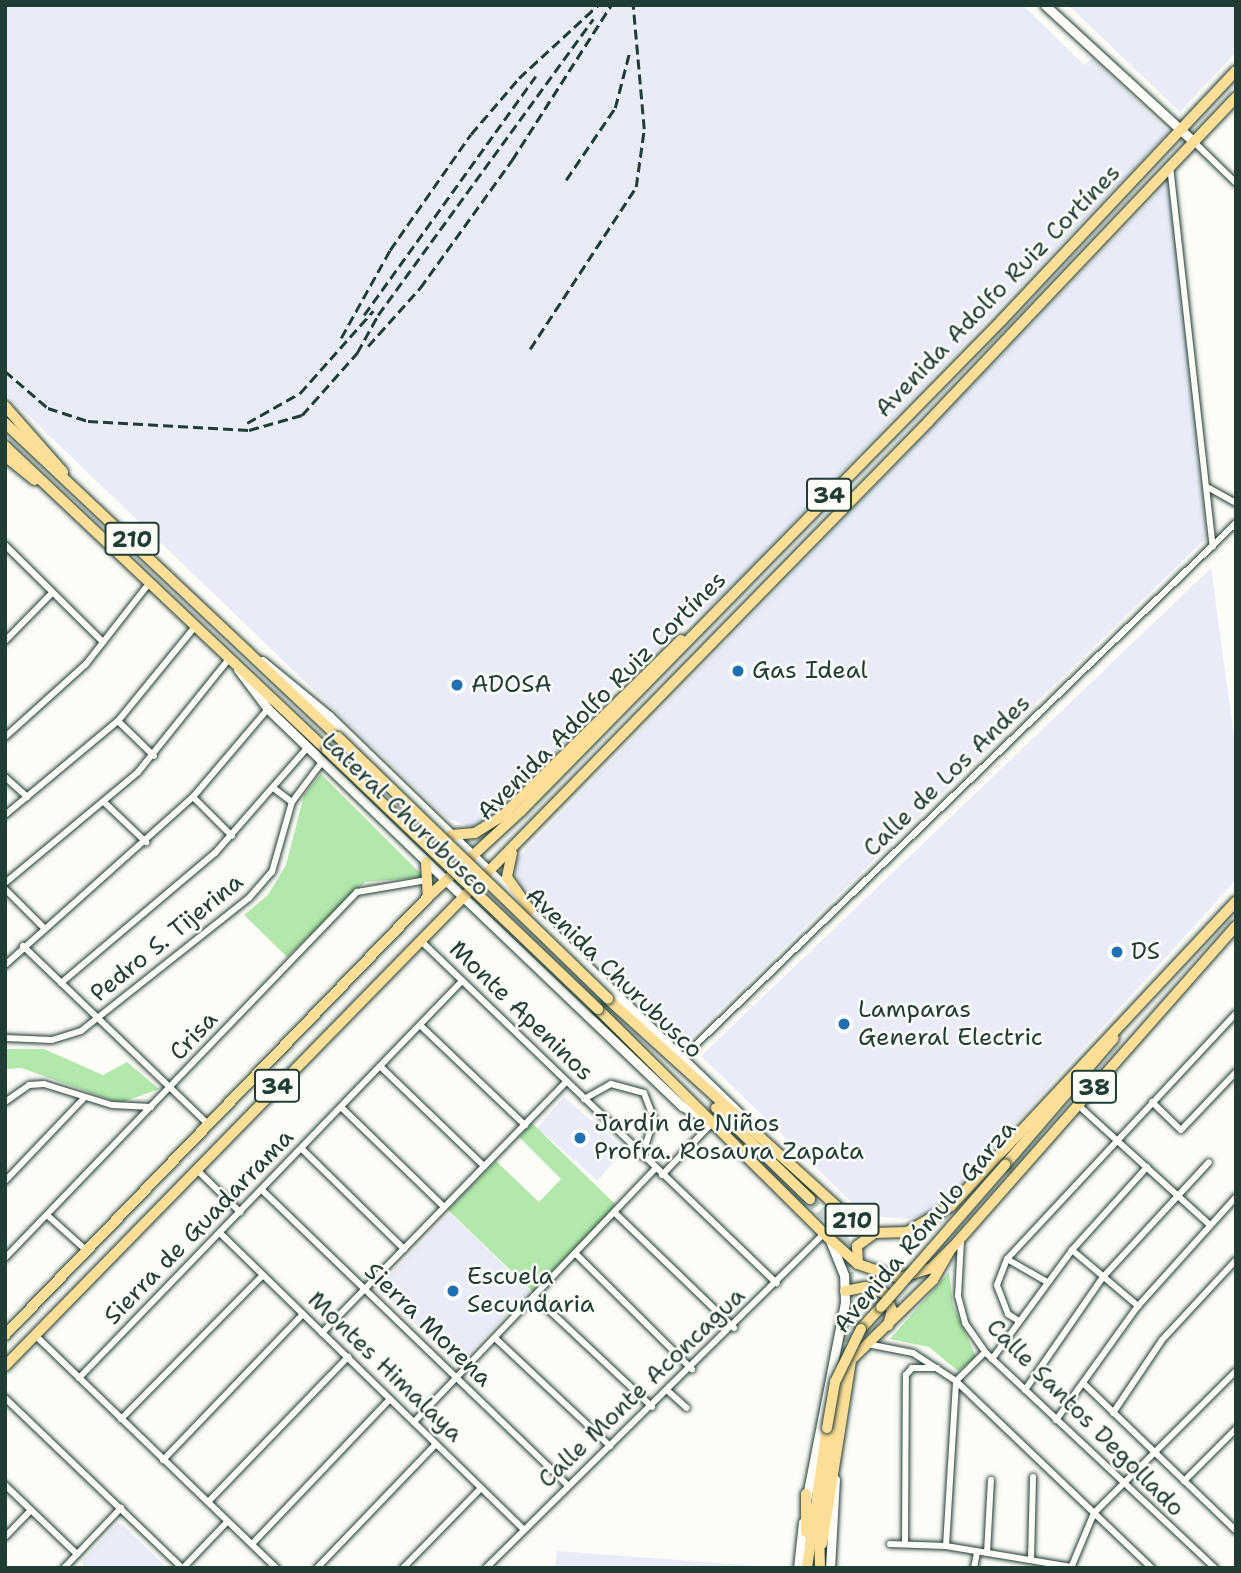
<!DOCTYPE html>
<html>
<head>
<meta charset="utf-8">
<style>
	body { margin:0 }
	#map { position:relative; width:1241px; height:1573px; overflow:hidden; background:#fdfcf7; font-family:"Shantell Sans",sans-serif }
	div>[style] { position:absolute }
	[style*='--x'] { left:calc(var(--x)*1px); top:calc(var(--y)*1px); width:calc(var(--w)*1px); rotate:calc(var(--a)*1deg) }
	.built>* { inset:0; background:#e9ecf8; transform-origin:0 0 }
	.green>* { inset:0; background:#b2e8ab }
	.highway-tunnel>* { height:10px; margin-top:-5px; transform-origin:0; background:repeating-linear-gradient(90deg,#d1d6d0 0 10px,transparent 0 15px) }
	.roads { filter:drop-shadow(0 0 2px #1f3d34) drop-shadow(0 0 2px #1f3d34) }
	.street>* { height:6px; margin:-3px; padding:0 3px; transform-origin:3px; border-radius:3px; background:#fdfcf7 }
	.secondary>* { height:9px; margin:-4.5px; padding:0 4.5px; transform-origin:4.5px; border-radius:4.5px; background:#fdfcf7 }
	.primary>* { height:10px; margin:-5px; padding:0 5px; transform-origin:5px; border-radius:5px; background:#fdde96 }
	.highway>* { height:10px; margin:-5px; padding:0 5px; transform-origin:5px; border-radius:5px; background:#fdde96 }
	.rail>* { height:2.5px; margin-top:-1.25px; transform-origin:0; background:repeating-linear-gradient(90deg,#1f3d34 0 10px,transparent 0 15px) }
	.bridges { filter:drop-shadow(0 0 2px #1f3d34) drop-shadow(0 0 2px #1f3d34) }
	.primary-bridge>* { height:10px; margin:-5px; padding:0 5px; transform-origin:5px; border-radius:5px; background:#fdde96 }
	.highway-bridge>* { height:10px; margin:-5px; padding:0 5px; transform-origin:5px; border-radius:5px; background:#fdde96 }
	.dots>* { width:19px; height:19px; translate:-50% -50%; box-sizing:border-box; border:4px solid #fdfcf7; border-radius:50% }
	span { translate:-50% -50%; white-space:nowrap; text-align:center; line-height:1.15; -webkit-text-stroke:5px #fdfcf7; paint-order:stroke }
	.shield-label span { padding:2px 5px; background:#fdfcf7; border:2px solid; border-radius:5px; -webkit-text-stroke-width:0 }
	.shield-label { font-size:23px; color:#1f3d34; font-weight:700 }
	.street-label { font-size:24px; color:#1f3d34 }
	.poi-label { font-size:24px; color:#1f3d34 }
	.left { translate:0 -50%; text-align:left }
	.frame { position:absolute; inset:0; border:7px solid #1f3d34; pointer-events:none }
</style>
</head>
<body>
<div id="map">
	<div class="built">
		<div style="clip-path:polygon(5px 5px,1023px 5px,1084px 65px,1093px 58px,1169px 132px,726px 592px,628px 675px,501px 810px,472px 828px,446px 817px,5px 393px)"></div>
		<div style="clip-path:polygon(1068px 5px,1236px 5px,1236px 52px,1180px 112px)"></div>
		<div style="clip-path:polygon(1169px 181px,1207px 537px,685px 1043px,523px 891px,513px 863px)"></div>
		<div style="clip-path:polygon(1211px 568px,1236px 751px,1236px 880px,948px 1197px,931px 1212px,908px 1219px,866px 1216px,701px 1056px)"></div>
		<div style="left:564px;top:1097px;width:80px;height:41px;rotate:41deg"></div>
		<div style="left:450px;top:1213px;width:111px;height:104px;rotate:44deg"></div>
		<div style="clip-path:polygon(117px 1524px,122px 1524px,167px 1568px,85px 1568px,82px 1561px)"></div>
		<div style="clip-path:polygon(557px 1551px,785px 1568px,555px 1568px)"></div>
	</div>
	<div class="green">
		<div style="clip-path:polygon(321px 774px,424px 877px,365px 882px,287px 957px,244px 915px,268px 895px,286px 865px,304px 795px)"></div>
		<div style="clip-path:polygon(5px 1049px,44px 1049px,103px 1075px,127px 1062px,159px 1089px,120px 1103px,21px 1068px,5px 1069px)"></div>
		<div style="clip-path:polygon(532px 1123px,616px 1205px,533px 1292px,448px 1210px,496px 1161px,539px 1202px,561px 1179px,519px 1137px)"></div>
		<div style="clip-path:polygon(949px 1272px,953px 1305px,976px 1357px,958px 1371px,929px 1347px,890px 1339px)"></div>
	</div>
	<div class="highway-tunnel">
		<div style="--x:810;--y:1199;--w:50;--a:48.3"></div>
		<div style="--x:843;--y:1236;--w:22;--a:74"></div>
		<div style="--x:849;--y:1257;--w:101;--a:91.7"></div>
	</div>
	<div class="roads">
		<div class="street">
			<div style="--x:1193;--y:141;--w:60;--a:44.3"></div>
			<div style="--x:1170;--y:166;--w:383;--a:83.6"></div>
			<div style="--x:1209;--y:488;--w:31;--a:29"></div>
			<div style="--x:5;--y:545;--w:138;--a:44.7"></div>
			<div style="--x:5;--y:641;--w:67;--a:-45.6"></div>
			<div style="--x:118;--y:721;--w:50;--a:44.2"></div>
			<div style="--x:5;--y:737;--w:109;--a:-42"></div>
			<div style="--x:86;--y:664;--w:99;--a:-52"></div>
			<div style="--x:5;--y:777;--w:30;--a:42"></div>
			<div style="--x:276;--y:790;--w:20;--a:37"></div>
			<div style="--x:193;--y:797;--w:55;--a:45"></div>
			<div style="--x:105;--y:803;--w:57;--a:43.6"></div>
			<div style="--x:5;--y:815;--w:147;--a:-39.8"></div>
			<div style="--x:118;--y:721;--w:119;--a:-50.8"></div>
			<div style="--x:5;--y:883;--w:173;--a:-39.8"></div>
			<div style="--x:138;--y:772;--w:144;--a:-51.2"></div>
			<div style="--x:5;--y:889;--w:54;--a:45"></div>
			<div style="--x:420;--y:940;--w:495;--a:43.9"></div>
			<div style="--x:23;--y:946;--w:258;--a:43.9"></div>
			<div style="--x:5;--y:965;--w:252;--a:-41.8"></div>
			<div style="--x:193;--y:797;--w:116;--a:-49.6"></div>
			<div style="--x:61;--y:983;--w:202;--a:-40.2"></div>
			<div style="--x:215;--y:853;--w:140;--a:-48.8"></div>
			<div style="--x:421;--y:1026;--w:144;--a:43.6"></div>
			<div style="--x:5;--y:1038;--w:47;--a:2.4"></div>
			<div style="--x:52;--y:1040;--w:30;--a:-17"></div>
			<div style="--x:81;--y:1031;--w:214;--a:-38.4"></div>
			<div style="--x:249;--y:898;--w:35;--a:-49"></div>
			<div style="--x:272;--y:872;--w:73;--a:-74.1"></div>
			<div style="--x:292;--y:802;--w:50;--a:-53.1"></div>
			<div style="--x:684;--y:1056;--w:767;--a:-44"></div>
			<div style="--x:381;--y:1067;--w:143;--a:43.9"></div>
			<div style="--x:584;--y:1099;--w:31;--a:-29"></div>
			<div style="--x:611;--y:1084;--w:34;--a:15"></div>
			<div style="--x:644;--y:1093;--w:28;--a:69"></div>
			<div style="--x:654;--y:1119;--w:39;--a:108"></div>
			<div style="--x:5;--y:1102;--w:29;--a:-35"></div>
			<div style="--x:29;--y:1085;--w:15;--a:-4"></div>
			<div style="--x:44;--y:1084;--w:71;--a:17.2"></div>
			<div style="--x:112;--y:1105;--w:39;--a:3"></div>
			<div style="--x:1152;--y:1102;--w:40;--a:44"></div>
			<div style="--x:1181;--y:1130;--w:80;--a:-46.5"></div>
			<div style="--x:1078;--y:1105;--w:178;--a:42.3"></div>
			<div style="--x:342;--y:1108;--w:142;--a:44.1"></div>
			<div style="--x:302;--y:1149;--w:143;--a:44.4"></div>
			<div style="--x:196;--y:1169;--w:62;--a:44.3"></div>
			<div style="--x:662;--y:1175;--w:72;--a:-46.1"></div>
			<div style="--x:5;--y:1181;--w:115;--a:-46.4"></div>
			<div style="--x:262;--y:1190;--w:426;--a:44"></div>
			<div style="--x:614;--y:1212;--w:167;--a:44"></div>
			<div style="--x:47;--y:1215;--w:54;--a:42"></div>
			<div style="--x:220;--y:1233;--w:425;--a:44.3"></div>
			<div style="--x:961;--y:1241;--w:55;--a:93.1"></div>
			<div style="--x:958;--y:1296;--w:28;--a:75"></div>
			<div style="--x:965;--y:1323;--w:35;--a:55"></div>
			<div style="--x:985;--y:1352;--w:316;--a:43.2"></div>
			<div style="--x:1072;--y:1250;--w:87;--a:40.3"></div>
			<div style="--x:575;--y:1253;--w:165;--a:44.8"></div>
			<div style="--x:5;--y:1258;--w:508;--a:-46.12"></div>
			<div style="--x:357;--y:892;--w:71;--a:-9.7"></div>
			<div style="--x:1007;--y:1259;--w:46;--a:29.9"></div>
			<div style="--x:534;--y:1296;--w:162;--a:43.2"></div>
			<div style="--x:1019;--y:1321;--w:13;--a:-148"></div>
			<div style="--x:1008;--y:1314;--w:31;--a:-111"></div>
			<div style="--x:997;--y:1285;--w:28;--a:-69"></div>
			<div style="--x:1007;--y:1259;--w:336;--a:-47"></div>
			<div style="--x:322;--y:1333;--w:350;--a:-45.8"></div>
			<div style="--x:36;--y:1336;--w:334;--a:44"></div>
			<div style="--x:495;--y:1338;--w:158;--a:43.2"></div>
			<div style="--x:867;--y:1344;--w:47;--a:11.1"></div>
			<div style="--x:913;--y:1353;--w:51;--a:33.1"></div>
			<div style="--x:956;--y:1381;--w:271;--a:43.7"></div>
			<div style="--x:992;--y:1359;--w:135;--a:-53.7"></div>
			<div style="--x:1072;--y:1250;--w:112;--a:-47.9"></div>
			<div style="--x:79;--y:1378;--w:552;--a:-46.03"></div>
			<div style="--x:956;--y:1381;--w:41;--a:-45"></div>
			<div style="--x:1083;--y:1383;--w:213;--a:44"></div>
			<div style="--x:1025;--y:1390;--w:137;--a:-55.4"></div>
			<div style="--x:1103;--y:1277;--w:156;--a:-47.3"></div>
			<div style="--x:668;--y:1391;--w:25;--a:42"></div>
			<div style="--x:5;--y:1398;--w:245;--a:43.8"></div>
			<div style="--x:1113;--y:1413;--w:88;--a:-56.1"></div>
			<div style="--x:1162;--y:1340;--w:109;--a:-47.2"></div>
			<div style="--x:121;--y:1419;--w:202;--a:-45.4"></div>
			<div style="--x:1056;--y:1420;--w:140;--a:-54.3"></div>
			<div style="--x:1138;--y:1306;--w:147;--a:-48"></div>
			<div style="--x:414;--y:1422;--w:349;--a:-46.4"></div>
			<div style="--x:163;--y:1460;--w:202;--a:-46.2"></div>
			<div style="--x:1184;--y:1481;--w:74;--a:-45"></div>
			<div style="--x:5;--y:1485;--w:100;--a:43.8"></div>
			<div style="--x:208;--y:1502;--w:202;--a:-46"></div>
			<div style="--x:5;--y:1537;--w:37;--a:-46"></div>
			<div style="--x:252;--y:1544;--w:200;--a:-46.4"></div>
			<div style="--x:890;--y:1544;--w:56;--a:2"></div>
			<div style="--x:946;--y:1546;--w:127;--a:9.5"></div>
			<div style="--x:905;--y:1544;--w:169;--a:-89.7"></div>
			<div style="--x:906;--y:1375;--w:9;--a:-49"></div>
			<div style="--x:912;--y:1368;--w:25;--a:0"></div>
			<div style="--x:946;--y:1546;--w:165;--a:-86.5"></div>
			<div style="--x:987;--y:1553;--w:73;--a:-86.9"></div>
			<div style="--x:1031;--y:1560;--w:83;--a:-88.6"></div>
			<div style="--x:64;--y:1568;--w:83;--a:-46.5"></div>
			<div style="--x:183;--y:1568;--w:64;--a:-46.3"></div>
			<div style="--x:317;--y:1568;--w:172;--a:-46.2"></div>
			<div style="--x:403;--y:1568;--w:112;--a:-45.7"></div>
			<div style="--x:486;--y:1568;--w:475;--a:-44.7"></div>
			<div style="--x:974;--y:1568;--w:16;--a:-79"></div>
			<div style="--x:1071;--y:1568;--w:60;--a:-67.3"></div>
			<div style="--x:1094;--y:1513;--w:201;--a:-45"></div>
		</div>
		<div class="secondary">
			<div style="--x:1045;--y:5;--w:201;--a:42.6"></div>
			<div style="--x:262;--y:661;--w:87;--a:39.4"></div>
			<div style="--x:329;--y:716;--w:571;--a:44.08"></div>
			<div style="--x:238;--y:669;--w:50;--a:53.1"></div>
			<div style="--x:268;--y:709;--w:261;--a:43.9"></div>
			<div style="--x:456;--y:890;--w:313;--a:43.7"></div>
			<div style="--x:682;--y:1106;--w:30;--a:27"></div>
			<div style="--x:806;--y:1501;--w:203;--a:-78.9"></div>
			<div style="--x:845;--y:1302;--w:27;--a:-92"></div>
			<div style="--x:844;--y:1275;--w:35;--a:-112"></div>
			<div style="--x:798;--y:1568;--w:46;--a:-83.8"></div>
			<div style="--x:830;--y:1568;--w:89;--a:-86.8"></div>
		</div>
		<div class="primary">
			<div style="--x:5;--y:406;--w:88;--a:48.7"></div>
			<div style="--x:5;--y:456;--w:38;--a:39"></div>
			<div style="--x:451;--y:835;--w:24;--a:-5"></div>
			<div style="--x:475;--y:833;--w:32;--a:-32"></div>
			<div style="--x:502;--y:816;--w:251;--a:-44.5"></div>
			<div style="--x:512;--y:853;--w:25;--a:102"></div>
			<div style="--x:507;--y:877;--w:40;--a:55.1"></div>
			<div style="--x:426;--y:862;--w:35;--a:87"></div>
			<div style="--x:1005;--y:1165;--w:167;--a:-49.4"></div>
			<div style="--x:845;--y:1291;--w:21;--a:-11"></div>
			<div style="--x:866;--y:1287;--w:20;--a:18"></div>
			<div style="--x:885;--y:1293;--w:18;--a:68"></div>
			<div style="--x:892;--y:1310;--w:16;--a:104"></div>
			<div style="--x:861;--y:1329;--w:30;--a:-48"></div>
			<div style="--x:5;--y:1335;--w:609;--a:-46"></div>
			<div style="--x:428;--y:897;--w:127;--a:-42.8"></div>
			<div style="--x:521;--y:811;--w:686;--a:-45.59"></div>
			<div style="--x:1001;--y:321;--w:343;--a:-46.8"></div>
			<div style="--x:5;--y:1366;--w:1320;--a:-45.64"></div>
			<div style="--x:928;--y:422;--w:448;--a:-46.5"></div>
			<div style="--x:806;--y:1532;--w:38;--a:-90"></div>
			<div style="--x:822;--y:1544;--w:186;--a:-81"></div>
			<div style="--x:851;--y:1360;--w:115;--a:-44.3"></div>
			<div style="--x:933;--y:1280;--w:36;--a:-60"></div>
			<div style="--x:807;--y:1568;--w:141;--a:-81.9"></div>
		</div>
		<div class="highway">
			<div style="--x:5;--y:423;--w:458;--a:43.3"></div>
			<div style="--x:5;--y:446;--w:443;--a:43.4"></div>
			<div style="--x:608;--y:999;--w:328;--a:42.2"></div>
			<div style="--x:851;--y:1219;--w:28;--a:30"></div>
			<div style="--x:875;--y:1233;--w:32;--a:-2"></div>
			<div style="--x:907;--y:1232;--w:51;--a:-30.6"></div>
			<div style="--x:951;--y:1206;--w:417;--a:-46.9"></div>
			<div style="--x:598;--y:1009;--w:328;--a:44.8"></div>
			<div style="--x:831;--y:1240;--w:36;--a:42"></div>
			<div style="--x:858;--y:1264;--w:43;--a:18.9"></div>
			<div style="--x:899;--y:1278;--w:34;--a:-17"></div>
			<div style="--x:931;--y:1268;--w:29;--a:-44"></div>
			<div style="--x:952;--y:1248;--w:429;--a:-48.6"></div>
			<div style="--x:716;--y:1108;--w:131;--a:44.1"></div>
			<div style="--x:858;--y:1264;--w:18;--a:-93"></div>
			<div style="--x:857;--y:1246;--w:22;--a:-36"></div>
			<div style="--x:820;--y:1565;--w:34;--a:-92"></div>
			<div style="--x:819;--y:1531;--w:163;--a:-81.5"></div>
		</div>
	</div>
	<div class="rail">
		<div style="--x:566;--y:180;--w:87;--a:-55.8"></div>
		<div style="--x:615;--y:108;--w:56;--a:-75.5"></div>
		<div style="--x:364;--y:315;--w:294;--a:-54.3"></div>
		<div style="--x:341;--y:338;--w:101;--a:-60.9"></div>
		<div style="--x:390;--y:250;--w:141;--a:-55.1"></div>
		<div style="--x:471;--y:134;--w:74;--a:-49.4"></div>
		<div style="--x:519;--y:78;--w:108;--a:-42.7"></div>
		<div style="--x:368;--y:346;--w:78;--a:-48.1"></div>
		<div style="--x:420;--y:288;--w:158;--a:-54.3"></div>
		<div style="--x:512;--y:160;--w:184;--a:-57.4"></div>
		<div style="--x:530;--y:349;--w:194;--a:-56.8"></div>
		<div style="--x:636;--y:187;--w:59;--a:-82.1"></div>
		<div style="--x:644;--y:129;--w:124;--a:-95.1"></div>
		<div style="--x:5;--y:371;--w:57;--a:40.7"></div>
		<div style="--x:48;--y:408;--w:42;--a:18"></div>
		<div style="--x:88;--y:421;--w:161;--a:3.2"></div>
		<div style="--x:249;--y:430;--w:55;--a:-15.8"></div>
		<div style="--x:302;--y:415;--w:83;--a:-48.4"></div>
		<div style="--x:357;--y:353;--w:43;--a:-61.1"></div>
		<div style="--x:378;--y:315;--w:366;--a:-54"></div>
		<div style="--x:247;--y:423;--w:61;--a:-29.5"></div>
		<div style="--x:300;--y:393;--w:110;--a:-48.3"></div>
	</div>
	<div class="bridges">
		<div class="primary-bridge">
			<div style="--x:881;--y:1307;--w:189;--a:-48.9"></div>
			<div style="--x:827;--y:1428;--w:47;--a:-80.1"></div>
			<div style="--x:835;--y:1382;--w:59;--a:-63.9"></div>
		</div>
		<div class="highway-bridge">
			<div style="--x:338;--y:737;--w:376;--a:44.1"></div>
			<div style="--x:327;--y:750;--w:375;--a:43.7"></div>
		</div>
	</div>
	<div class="dots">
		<div style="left:738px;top:671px;background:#1f6fb2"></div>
		<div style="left:457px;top:685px;background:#1f6fb2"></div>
		<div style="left:1117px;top:952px;background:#1f6fb2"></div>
		<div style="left:844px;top:1024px;background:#1f6fb2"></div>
		<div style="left:580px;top:1138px;background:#1f6fb2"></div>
		<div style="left:453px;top:1291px;background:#1f6fb2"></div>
	</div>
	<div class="shield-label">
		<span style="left:829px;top:495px">34</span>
		<span style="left:132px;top:539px">210</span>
		<span style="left:277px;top:1086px">34</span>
		<span style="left:1094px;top:1087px">38</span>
		<span style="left:852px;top:1220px">210</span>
	</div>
	<div class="street-label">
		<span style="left:998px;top:291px;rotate:-46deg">Avenida Adolfo Ruiz Cortínes</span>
		<span style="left:602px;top:696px;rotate:-45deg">Avenida Adolfo Ruiz Cortínes</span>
		<span style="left:947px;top:776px;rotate:-44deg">Calle de Los Andes</span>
		<span style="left:405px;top:815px;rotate:44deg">Lateral Churubusco</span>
		<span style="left:167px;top:938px;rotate:-39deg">Pedro S. Tijerina</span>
		<span style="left:614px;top:973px;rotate:44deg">Avenida Churubusco</span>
		<span style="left:521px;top:1011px;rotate:44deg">Monte Apeninos</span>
		<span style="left:194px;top:1036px;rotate:-47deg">Crisa</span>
		<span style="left:199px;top:1227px;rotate:-46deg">Sierra de Guadarrama</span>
		<span style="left:925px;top:1227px;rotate:-50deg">Avenida Rómulo Garza</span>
		<span style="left:428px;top:1325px;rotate:44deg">Sierra Morena</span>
		<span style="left:385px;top:1367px;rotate:44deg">Montes Himalaya</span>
		<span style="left:642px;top:1388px;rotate:-44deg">Calle Monte Aconcagua</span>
		<span style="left:1085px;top:1418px;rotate:45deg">Calle Santos Degollado</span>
	</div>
	<div class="poi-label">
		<span class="left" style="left:752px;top:671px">Gas Ideal</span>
		<span class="left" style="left:471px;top:685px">ADOSA</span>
		<span class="left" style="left:1131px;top:952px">DS</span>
		<span class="left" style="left:858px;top:1024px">Lamparas<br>General Electric</span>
		<span class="left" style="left:594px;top:1138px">Jardín de Niños<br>Profra. Rosaura Zapata</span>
		<span class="left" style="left:467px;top:1291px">Escuela<br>Secundaria</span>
	</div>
	<div class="frame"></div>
</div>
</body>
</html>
